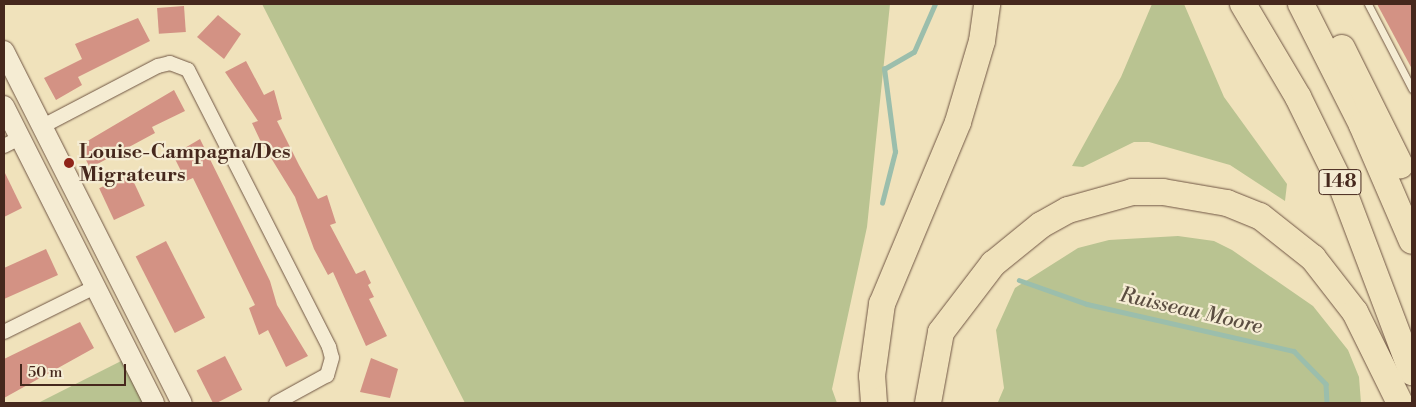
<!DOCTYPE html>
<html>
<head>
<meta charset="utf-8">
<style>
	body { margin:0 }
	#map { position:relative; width:1416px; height:407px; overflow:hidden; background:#f0e2bb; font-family:"Libre Bodoni",serif }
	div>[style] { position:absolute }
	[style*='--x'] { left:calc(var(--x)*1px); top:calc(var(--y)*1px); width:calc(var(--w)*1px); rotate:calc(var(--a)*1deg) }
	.green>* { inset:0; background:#b9c391 }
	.stream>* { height:4.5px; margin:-2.25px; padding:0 2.25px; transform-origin:2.25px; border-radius:2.25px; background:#9bbeac }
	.building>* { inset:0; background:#d39284; transform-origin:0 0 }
	.roads { filter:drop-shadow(0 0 1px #705644) drop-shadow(0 0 1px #705644) }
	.lane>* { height:7px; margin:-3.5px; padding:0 3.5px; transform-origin:3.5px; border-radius:3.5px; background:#f5ecd3 }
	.street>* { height:14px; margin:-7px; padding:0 7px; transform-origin:7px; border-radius:7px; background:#f5ecd3 }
	.secondary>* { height:20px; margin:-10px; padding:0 10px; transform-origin:10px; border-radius:10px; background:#f5ecd3 }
	.highway>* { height:26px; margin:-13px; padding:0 13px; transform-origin:13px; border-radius:13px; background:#f0e2bb }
	.dots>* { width:14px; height:14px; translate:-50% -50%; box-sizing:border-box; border:2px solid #f5ecd3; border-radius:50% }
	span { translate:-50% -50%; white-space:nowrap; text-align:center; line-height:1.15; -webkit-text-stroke:4.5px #f5ecd3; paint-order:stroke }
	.shield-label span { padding:1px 4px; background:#f5ecd3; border:1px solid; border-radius:4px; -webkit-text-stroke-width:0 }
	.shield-label { font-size:19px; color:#46281d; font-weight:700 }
	.poi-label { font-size:20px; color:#46281d; font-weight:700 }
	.left { translate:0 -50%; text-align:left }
	.water-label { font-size:21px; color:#5b4e41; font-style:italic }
	.frame { position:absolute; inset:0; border:5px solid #46281d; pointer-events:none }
	.scale { position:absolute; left:20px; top:364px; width:106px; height:22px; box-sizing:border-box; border:2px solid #46281d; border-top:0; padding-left:6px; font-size:15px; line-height:18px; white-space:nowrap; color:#46281d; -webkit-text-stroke:4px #f5ecd3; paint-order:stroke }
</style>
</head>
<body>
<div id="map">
	<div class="green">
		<div style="clip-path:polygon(262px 4px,890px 4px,867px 227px,832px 389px,837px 403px,465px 403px)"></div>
		<div style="clip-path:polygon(1152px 4px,1184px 4px,1224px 97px,1287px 184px,1285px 201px,1230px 165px,1149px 142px,1134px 142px,1083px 167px,1072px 166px,1121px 77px)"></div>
		<div style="clip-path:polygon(1178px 236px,1214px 241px,1232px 250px,1313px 306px,1348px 350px,1359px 377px,1361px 403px,984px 403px,998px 402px,1004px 388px,996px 330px,1015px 288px,1078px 248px,1109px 240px)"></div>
		<div style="clip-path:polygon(131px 356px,154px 403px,38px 403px)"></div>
	</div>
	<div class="stream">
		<div style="--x:882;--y:203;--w:53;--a:-75.7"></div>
		<div style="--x:895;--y:152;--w:84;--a:-97.5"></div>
		<div style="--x:884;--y:69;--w:34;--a:-30"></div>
		<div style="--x:914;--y:52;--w:52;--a:-66.4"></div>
		<div style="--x:1019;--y:280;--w:72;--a:19.4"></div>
		<div style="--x:1087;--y:304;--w:212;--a:12.8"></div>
		<div style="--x:1294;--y:351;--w:46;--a:45.9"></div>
		<div style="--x:1326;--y:384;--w:19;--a:87"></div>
	</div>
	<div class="building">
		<div style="clip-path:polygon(1377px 4px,1412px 4px,1412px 69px)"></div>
		<div style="left:184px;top:6px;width:26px;height:27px;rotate:86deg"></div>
		<div style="clip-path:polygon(218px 15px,241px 34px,224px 59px,197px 37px)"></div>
		<div style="clip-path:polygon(138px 18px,150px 41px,78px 77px,82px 85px,56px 100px,44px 78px,82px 59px,75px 44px)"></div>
		<div style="clip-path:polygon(246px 61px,264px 95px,274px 90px,282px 119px,277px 121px,299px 165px,318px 199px,327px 195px,336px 223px,330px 225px,356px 274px,365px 270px,371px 283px,368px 285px,374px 297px,369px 299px,387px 336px,366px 346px,333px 272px,328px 275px,314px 249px,295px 197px,260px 140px,252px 123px,258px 121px,225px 72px)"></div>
		<div style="clip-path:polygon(174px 90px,185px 111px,152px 127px,155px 133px,90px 168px,79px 146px)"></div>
		<div style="clip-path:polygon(200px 139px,270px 281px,277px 305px,308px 356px,286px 367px,268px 330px,259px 335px,249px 308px,255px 305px,193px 178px,186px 181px,173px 155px)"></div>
		<div style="clip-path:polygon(4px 171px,22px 208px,4px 217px)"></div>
		<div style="left:130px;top:174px;width:35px;height:34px;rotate:65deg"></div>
		<div style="left:166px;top:241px;width:86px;height:34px;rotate:63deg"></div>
		<div style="clip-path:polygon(46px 249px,58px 275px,4px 299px,4px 268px)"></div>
		<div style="clip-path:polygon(80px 322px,94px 348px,4px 398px,4px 359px)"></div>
		<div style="left:225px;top:356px;width:38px;height:32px;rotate:63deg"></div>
		<div style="clip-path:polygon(371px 358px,398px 369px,390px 398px,360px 392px)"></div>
	</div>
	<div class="roads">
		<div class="lane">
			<div style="--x:1368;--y:4;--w:96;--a:62.6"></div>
		</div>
		<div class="street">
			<div style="--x:43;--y:126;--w:130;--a:-27.6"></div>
			<div style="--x:158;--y:66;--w:12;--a:-14"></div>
			<div style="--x:170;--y:63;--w:19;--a:21"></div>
			<div style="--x:188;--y:70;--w:311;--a:63"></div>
			<div style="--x:329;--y:347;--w:11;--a:75"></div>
			<div style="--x:332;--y:358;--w:18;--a:106"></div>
			<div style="--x:327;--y:375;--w:58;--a:151.2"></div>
			<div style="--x:4;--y:146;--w:18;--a:-27"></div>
			<div style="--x:4;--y:332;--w:102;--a:-26.3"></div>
		</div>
		<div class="secondary">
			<div style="--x:4;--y:51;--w:394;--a:63.2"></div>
			<div style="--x:4;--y:106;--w:333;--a:63.2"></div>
		</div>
		<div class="highway">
			<div style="--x:1243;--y:4;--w:108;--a:59.4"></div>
			<div style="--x:1298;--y:97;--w:100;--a:63.9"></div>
			<div style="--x:1342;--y:187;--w:198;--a:69.3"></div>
			<div style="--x:1301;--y:4;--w:136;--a:63.2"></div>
			<div style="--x:1362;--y:125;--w:126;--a:66.7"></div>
			<div style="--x:1342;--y:48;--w:131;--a:63.6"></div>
			<div style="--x:874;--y:403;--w:27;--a:-94"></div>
			<div style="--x:872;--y:376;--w:73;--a:-82.1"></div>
			<div style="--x:882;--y:304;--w:197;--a:-67.3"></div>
			<div style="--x:958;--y:122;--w:84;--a:-73.5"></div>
			<div style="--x:982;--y:41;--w:37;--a:-82"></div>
			<div style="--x:928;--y:403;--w:72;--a:-79.6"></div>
			<div style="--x:941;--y:332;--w:86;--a:-52.6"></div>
			<div style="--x:993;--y:264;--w:62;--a:-39.1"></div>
			<div style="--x:1041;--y:225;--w:31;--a:-29"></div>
			<div style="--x:1068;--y:210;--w:66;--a:-15.7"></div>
			<div style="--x:1132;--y:192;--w:31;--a:0"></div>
			<div style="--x:1163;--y:192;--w:65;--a:9.8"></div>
			<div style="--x:1227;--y:203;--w:35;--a:22"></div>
			<div style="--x:1260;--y:216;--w:68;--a:38.4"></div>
			<div style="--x:1313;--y:258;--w:68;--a:52.1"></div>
			<div style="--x:1355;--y:312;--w:102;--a:63.7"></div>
		</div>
	</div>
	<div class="dots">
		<div style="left:69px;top:163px;background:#8f2418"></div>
	</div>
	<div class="shield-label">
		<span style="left:1340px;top:182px">148</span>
	</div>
	<div class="poi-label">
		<span class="left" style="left:79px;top:164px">Louise-Campagna/Des<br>Migrateurs</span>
	</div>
	<div class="water-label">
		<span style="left:1191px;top:311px;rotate:13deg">Ruisseau Moore</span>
	</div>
	<div class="frame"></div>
	<div class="scale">50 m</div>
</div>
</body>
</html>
